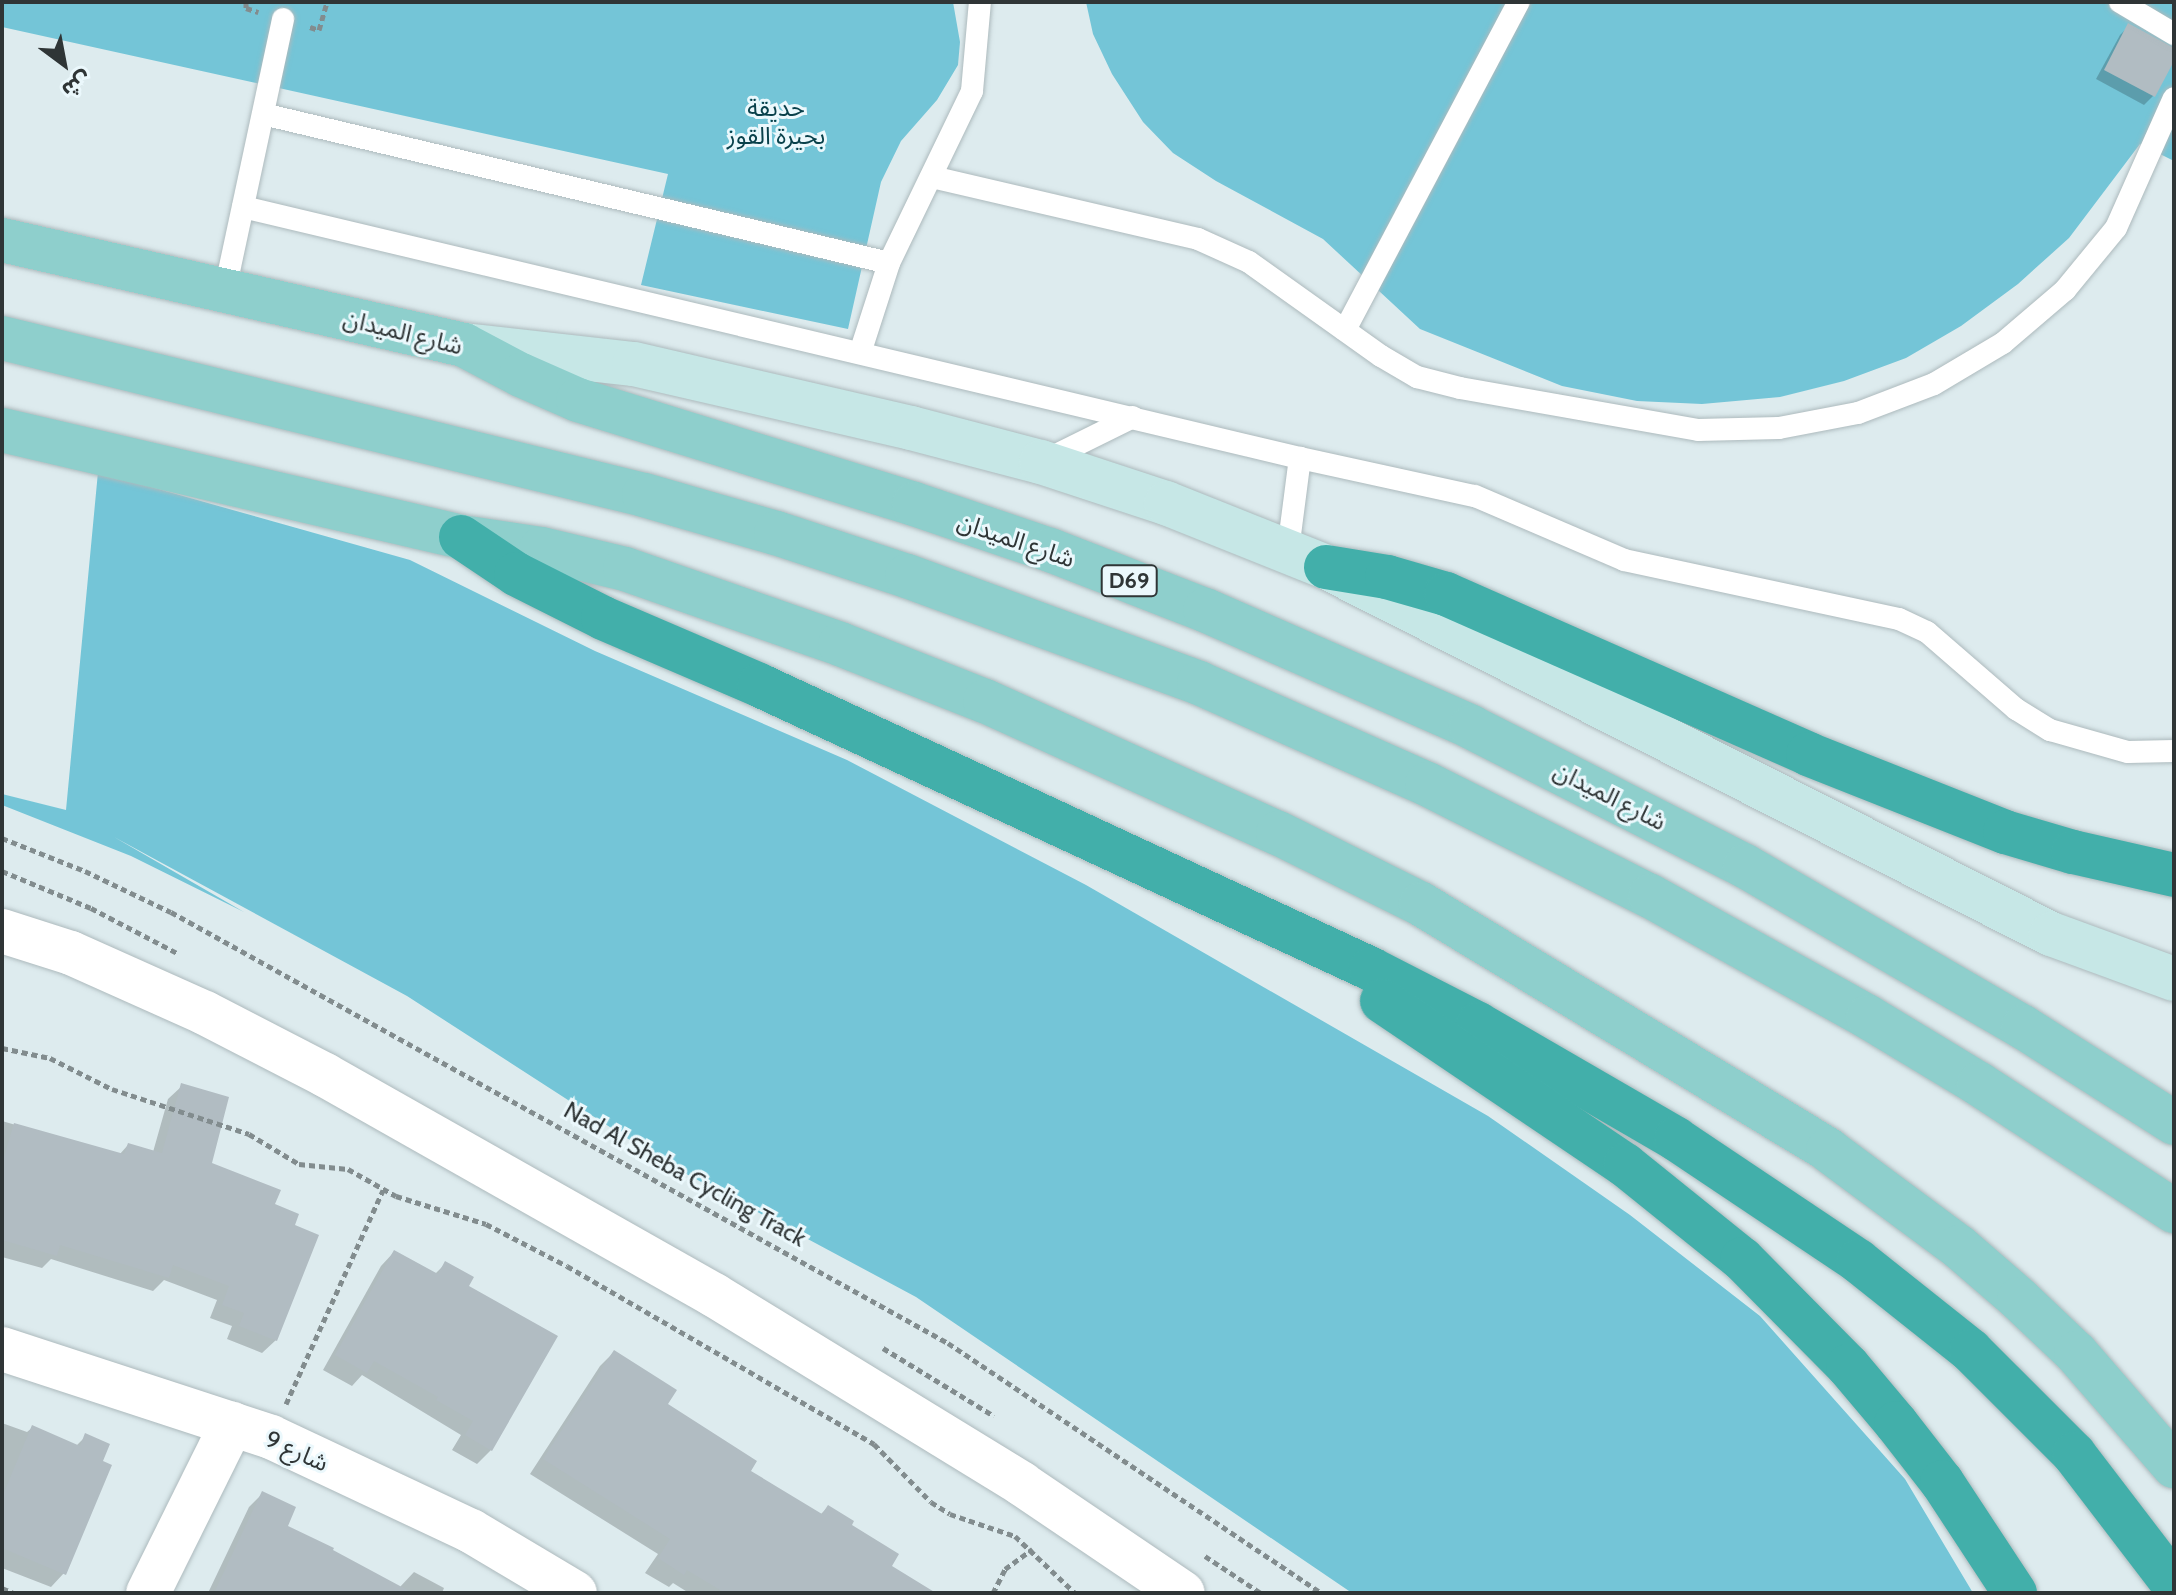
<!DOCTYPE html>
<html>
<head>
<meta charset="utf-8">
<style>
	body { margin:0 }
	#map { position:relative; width:2176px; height:1595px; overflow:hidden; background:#ddebee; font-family:Cabin,"Noto Sans Arabic",sans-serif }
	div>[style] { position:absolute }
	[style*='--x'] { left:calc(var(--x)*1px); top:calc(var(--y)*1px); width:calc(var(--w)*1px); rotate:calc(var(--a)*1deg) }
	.green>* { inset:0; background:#74c5d7 }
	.shadow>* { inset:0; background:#0003 }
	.building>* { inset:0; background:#b1bcc2 }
	.path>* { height:5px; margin-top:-2.5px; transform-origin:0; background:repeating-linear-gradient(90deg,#828c8e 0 6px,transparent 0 10px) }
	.roads { filter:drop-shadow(0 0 2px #adbabd) drop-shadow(0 0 2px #adbabd) }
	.service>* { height:22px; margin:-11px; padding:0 11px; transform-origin:11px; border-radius:11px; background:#fff }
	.minor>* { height:44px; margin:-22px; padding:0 22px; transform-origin:22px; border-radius:22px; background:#fff }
	.secondary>* { height:44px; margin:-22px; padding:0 22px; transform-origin:22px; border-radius:22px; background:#c6e7e6 }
	.primary>* { height:44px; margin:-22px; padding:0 22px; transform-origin:22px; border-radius:22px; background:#8ecfcc }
	.motorway>* { height:44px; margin:-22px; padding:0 22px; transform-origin:22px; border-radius:22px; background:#42afaa }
	span { translate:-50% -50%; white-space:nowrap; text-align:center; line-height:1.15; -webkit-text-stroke:6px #ebf8fc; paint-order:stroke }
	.shield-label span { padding:2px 6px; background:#ebf8fc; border:2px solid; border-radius:6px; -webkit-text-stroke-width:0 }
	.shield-label { font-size:22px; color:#2f3536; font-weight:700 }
	.park-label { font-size:24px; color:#09414b }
	.street-label { font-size:24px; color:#2f3536 }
	.frame { position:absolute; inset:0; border:4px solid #2f3536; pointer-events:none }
	.north { position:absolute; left:24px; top:24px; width:80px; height:80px; -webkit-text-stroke:6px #ebf8fc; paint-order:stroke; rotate:148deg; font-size:22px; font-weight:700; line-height:32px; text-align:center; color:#2f3536 }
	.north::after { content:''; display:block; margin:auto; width:28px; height:36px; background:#2f3536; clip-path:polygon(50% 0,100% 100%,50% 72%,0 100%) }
</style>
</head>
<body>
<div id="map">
	<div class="green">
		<div style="clip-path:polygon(2px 2px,953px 2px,960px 42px,958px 65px,937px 100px,901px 141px,881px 182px,848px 329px,641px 285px,668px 174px,2px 27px)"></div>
		<div style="clip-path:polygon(1086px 2px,2174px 2px,2174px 161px,2140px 144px,2069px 238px,2018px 284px,1961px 326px,1906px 358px,1844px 381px,1780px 397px,1702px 404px,1637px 401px,1562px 386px,1420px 329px,1323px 239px,1216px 181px,1173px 153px,1143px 122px,1112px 74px,1093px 34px)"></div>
		<div style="clip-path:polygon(98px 472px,410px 560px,595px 651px,847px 760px,1086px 885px,1488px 1116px,1630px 1215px,1760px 1316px,1905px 1479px,1973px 1593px,1352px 1593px,916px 1297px,664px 1162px,407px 996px,114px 837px,244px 912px,131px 856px,2px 805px,2px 794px,66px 810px)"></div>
	</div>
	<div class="shadow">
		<div style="clip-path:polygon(2129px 26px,2174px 50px,2153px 96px,2144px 105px,2096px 79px,2120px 35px)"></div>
		<div style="clip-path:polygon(182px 1086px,209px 1164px,272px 1205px,292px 1227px,276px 1340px,262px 1353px,227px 1339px,232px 1326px,210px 1318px,217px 1300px,164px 1280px,153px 1291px,51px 1259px,42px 1268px,2px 1257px,2px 1121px,119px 1155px,128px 1145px,153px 1152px,168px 1099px)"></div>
		<div style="clip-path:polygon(394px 1252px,435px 1274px,446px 1263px,466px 1287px,491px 1450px,477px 1464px,452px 1450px,461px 1435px,362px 1375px,352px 1386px,323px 1370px,381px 1266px)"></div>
		<div style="clip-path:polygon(614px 1352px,665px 1405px,749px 1471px,820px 1515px,828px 1507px,889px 1567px,932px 1593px,689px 1593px,673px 1583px,669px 1587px,645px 1573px,658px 1554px,530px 1474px,600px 1366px)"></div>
		<div style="clip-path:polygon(2px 1423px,27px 1432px,33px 1427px,76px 1446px,86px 1436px,64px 1573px,51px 1587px,2px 1568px)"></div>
		<div style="clip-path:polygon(263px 1493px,285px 1527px,399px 1588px,414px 1572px,444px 1588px,442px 1593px,208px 1593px,249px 1507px)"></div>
	</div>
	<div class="building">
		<div style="clip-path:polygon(2128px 23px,2174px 48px,2174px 61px,2155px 97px,2104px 70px)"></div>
		<div style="clip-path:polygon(181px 1083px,229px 1097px,212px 1163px,281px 1190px,275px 1204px,299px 1214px,295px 1225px,319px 1235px,277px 1341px,239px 1326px,244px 1313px,222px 1305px,229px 1286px,173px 1265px,169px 1278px,60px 1245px,57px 1256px,2px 1240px,2px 1164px,14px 1123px,124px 1154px,128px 1143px,162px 1153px)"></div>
		<div style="clip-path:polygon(394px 1250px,438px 1274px,445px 1261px,474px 1277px,469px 1286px,558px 1336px,492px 1451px,465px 1435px,473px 1421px,436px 1400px,438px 1397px,374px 1361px,367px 1373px,335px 1355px)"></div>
		<div style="clip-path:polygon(614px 1350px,677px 1390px,668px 1404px,757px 1461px,751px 1471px,822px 1514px,828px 1505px,854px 1521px,852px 1525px,899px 1554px,892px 1566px,936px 1593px,725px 1593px,687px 1570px,684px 1575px,658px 1558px,670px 1539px,543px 1459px)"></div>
		<div style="clip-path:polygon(32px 1425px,80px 1446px,85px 1433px,110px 1444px,103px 1461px,112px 1465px,66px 1575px,2px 1548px,2px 1497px)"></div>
		<div style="clip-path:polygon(262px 1491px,296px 1507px,288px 1526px,334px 1548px,333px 1550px,413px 1593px,214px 1593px)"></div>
	</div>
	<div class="path">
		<div style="--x:246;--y:2;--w:6;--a:90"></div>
		<div style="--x:246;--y:8;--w:13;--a:18"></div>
		<div style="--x:310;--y:27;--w:9;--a:18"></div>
		<div style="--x:319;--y:30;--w:29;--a:-74"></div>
		<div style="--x:2;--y:838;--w:89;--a:21.7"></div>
		<div style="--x:85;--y:871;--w:95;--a:25.5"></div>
		<div style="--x:171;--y:912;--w:889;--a:29.02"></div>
		<div style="--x:948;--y:1343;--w:449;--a:33.8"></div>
		<div style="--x:2;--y:871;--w:96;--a:22.6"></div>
		<div style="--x:91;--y:908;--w:99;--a:27.6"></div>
		<div style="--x:2;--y:1048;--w:49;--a:11.8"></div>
		<div style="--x:50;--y:1058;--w:69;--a:26.6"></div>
		<div style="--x:112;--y:1089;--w:144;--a:18.2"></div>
		<div style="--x:249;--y:1134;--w:58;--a:31"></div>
		<div style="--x:299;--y:1164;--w:49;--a:5.8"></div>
		<div style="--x:348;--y:1169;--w:55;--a:29.4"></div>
		<div style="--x:396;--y:1196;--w:94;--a:17.3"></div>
		<div style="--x:486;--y:1224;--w:91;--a:27.4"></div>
		<div style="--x:567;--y:1266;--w:355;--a:30.1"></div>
		<div style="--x:874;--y:1444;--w:81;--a:45.5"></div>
		<div style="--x:931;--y:1502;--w:22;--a:32"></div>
		<div style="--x:950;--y:1514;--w:69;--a:18.7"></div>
		<div style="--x:1015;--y:1536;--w:83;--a:43.5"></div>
		<div style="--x:883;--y:1348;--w:130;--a:31.5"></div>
		<div style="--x:286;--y:1404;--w:235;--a:-65.6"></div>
		<div style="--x:1205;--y:1556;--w:67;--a:33.5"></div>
		<div style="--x:2;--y:1588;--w:12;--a:24"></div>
		<div style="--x:993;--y:1593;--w:27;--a:-63"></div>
		<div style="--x:1005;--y:1569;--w:34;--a:-36"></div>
	</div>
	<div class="roads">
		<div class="service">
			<div style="--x:2120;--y:2;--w:63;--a:30.7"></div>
			<div style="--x:263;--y:114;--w:643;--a:13.39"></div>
			<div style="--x:932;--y:177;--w:273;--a:13.1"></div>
			<div style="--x:1198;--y:239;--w:56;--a:24.3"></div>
			<div style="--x:1249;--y:262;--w:162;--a:35.5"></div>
			<div style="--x:1381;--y:356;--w:42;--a:30.3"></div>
			<div style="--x:1417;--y:377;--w:44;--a:14.3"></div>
			<div style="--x:1460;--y:388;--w:242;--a:10"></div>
			<div style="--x:1698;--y:430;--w:81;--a:-1.4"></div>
			<div style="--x:1779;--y:428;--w:80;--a:-10.8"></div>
			<div style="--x:1858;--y:413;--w:81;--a:-20.9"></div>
			<div style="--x:1934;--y:384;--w:80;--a:-30.7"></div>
			<div style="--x:2003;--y:343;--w:82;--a:-40.5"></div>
			<div style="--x:2065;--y:290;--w:80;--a:-50.6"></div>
			<div style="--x:2116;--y:228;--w:142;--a:-66"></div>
			<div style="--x:243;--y:207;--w:1086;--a:13.36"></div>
			<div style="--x:1300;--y:458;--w:179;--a:12.3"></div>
			<div style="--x:1475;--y:496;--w:162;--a:23.2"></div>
			<div style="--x:1624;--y:560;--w:281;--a:12.1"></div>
			<div style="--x:1899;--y:619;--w:31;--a:25"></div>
			<div style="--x:1927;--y:632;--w:118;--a:40.9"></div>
			<div style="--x:2016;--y:709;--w:40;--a:32"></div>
			<div style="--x:2050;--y:730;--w:81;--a:15.8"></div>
			<div style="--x:2128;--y:752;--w:46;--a:-1.2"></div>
			<div style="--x:225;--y:290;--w:277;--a:-77.9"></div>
			<div style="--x:1345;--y:330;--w:371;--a:-62.1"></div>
			<div style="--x:860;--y:353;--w:95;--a:-72.1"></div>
			<div style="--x:889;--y:263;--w:191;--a:-64.2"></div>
			<div style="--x:972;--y:91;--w:89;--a:-84.9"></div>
			<div style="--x:1044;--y:461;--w:99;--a:-26.3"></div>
			<div style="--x:1288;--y:550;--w:93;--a:-82.6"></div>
		</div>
		<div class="minor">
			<div style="--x:2;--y:931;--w:72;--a:17.7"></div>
			<div style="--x:71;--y:953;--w:147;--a:24.1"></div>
			<div style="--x:205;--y:1013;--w:135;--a:27.3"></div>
			<div style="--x:325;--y:1075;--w:447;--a:29.5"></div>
			<div style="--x:714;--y:1295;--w:361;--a:31.5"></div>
			<div style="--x:1022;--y:1484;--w:194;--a:34.1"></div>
			<div style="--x:2;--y:1349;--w:283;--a:18.1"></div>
			<div style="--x:271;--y:1437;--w:221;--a:25.2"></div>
			<div style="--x:471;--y:1531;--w:121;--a:30.8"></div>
			<div style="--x:148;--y:1593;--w:189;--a:-63.6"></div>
		</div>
		<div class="secondary">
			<div style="--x:464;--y:345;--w:171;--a:6.4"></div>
			<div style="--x:634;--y:364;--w:284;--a:13"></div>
			<div style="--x:911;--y:428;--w:134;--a:14.7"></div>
			<div style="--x:1041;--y:462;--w:132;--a:18.2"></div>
			<div style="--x:1166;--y:503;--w:172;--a:21.8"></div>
			<div style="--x:1326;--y:567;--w:813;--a:26.85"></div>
			<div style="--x:2051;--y:934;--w:131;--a:20.1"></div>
		</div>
		<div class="primary">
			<div style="--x:2;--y:240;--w:474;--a:12.8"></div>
			<div style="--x:464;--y:345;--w:64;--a:27.8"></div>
			<div style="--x:521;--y:375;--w:62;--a:23.7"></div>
			<div style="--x:578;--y:400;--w:352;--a:17.2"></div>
			<div style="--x:914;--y:504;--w:144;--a:18.7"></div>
			<div style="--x:1050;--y:550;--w:166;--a:21.2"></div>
			<div style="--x:1205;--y:610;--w:291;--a:23.7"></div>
			<div style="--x:1471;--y:727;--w:307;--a:26.9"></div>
			<div style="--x:1745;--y:866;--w:321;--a:30.1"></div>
			<div style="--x:2023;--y:1027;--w:179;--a:32.4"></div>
			<div style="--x:2;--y:338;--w:661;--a:13.74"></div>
			<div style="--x:644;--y:495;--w:137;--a:16.1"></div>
			<div style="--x:776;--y:533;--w:138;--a:18.2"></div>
			<div style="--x:907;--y:576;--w:311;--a:20.1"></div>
			<div style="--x:1199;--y:683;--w:249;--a:23.9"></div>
			<div style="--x:1427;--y:784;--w:250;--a:26.7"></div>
			<div style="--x:1650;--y:896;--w:249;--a:29"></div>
			<div style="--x:1868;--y:1017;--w:130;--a:31.1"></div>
			<div style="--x:1979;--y:1084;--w:233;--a:33.1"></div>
			<div style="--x:2;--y:430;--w:471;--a:13.1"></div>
			<div style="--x:461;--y:537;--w:81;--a:8.5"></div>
			<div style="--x:541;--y:549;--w:86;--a:13.4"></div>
			<div style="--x:625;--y:569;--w:228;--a:19.2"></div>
			<div style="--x:840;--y:644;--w:156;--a:21.5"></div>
			<div style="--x:985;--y:701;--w:321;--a:24.3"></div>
			<div style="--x:1278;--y:833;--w:160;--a:26.4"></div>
			<div style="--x:1421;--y:904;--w:476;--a:31.1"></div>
			<div style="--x:1828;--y:1150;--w:163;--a:36.5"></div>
			<div style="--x:1959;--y:1247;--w:79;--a:40.9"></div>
			<div style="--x:2019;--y:1299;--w:79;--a:43.5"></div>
			<div style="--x:2076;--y:1353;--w:150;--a:49.1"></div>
		</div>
		<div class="motorway">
			<div style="--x:461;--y:537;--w:66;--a:33.9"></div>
			<div style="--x:516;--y:574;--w:97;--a:26.8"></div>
			<div style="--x:603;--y:618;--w:170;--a:23.2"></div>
			<div style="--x:759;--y:685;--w:675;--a:24.89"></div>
			<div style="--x:1371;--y:969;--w:120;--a:27.2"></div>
			<div style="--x:1478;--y:1024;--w:229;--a:30.1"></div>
			<div style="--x:1676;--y:1139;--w:219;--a:33.8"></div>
			<div style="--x:1858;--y:1261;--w:144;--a:38.5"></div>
			<div style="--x:1971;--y:1351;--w:146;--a:45"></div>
			<div style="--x:2074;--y:1454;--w:165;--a:52.6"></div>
			<div style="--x:1326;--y:567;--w:62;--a:9.3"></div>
			<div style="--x:1387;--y:577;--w:61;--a:16.1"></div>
			<div style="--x:1446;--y:594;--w:396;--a:23.8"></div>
			<div style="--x:1808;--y:754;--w:212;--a:21.6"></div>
			<div style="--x:2005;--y:832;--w:71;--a:16.4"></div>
			<div style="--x:2073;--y:852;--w:104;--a:12.8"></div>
			<div style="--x:1382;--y:1001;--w:293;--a:34"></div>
			<div style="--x:1625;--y:1165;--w:150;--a:38.8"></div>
			<div style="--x:1742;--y:1259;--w:151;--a:45.3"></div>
			<div style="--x:1848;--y:1366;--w:75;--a:49.9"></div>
			<div style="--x:1896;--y:1423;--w:75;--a:52.1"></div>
			<div style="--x:1942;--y:1482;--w:133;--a:56.7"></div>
		</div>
	</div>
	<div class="shield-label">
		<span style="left:1129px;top:581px">D69</span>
	</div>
	<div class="park-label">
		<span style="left:776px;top:122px">حديقة<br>بحيرة القوز</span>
	</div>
	<div class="street-label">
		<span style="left:403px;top:332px;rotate:14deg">شارع الميدان</span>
		<span style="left:1016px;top:540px;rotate:19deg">شارع الميدان</span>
		<span style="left:1610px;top:796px;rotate:27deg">شارع الميدان</span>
		<span style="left:685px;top:1174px;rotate:29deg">Nad Al Sheba Cycling Track</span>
		<span style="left:297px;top:1451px;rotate:24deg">شارع 9</span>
	</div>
	<div class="frame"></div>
	<div class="north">ش</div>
</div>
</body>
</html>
